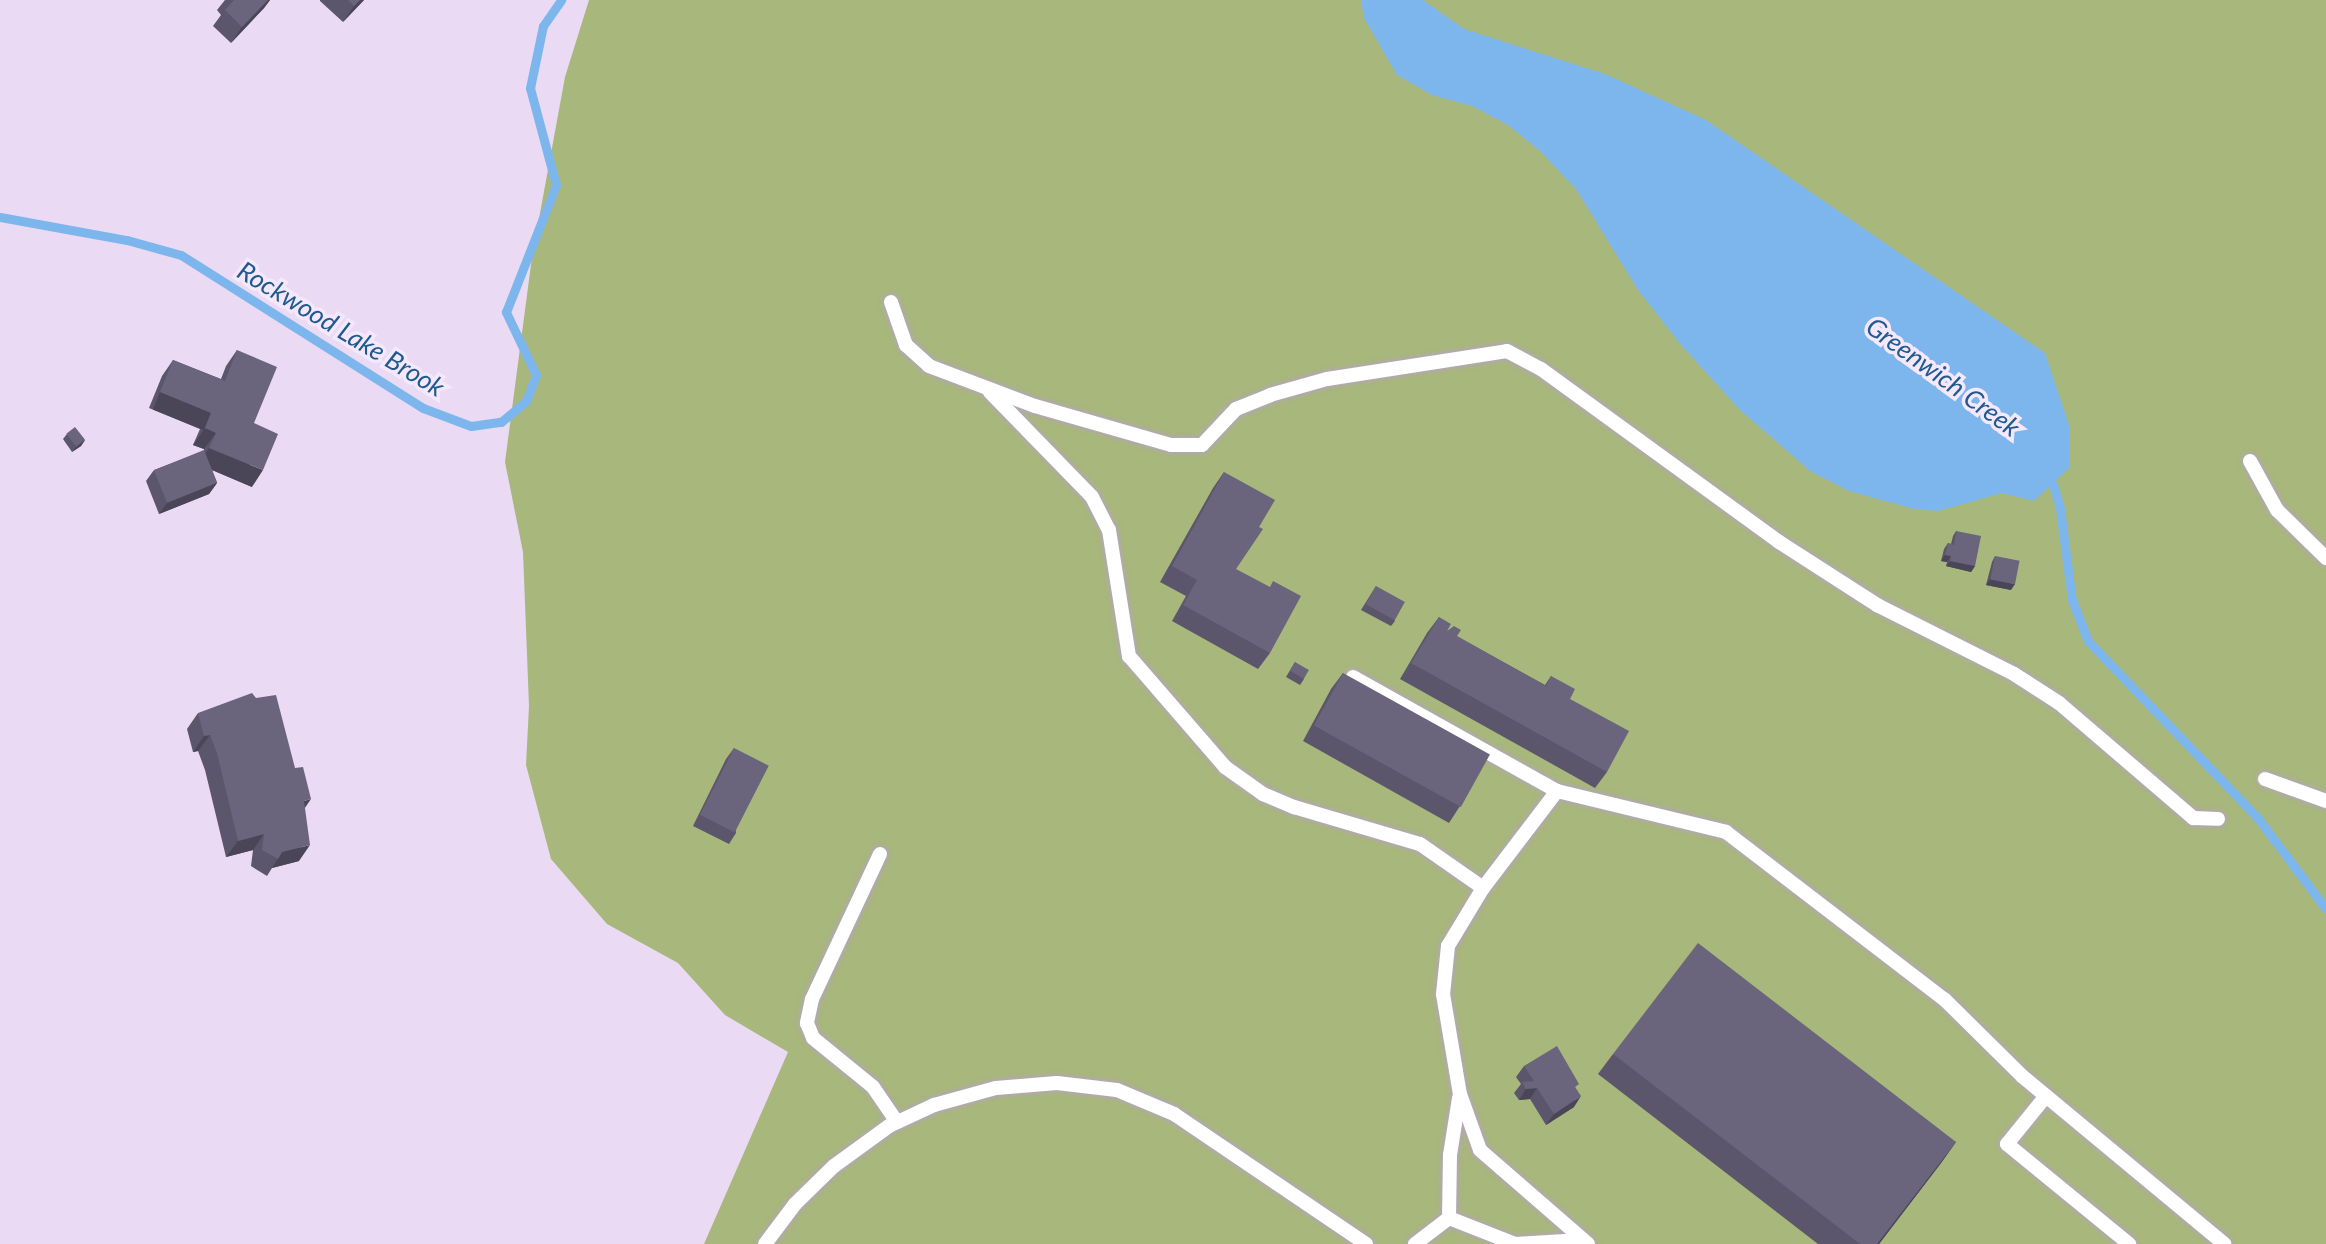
<!DOCTYPE html>
<html>
<head>
<meta charset="utf-8">
<style>
	body { margin:0 }
	#map { position:relative; width:2326px; height:1244px; overflow:hidden; background:#eadaf3; font-family:Lato,sans-serif }
	div>[style] { position:absolute }
	[style*='--x'] { left:calc(var(--x)*1px); top:calc(var(--y)*1px); width:calc(var(--w)*1px); rotate:calc(var(--a)*1deg) }
	.green>* { inset:0; background:#a8b77b }
	.water>* { inset:0; background:#7db6ec }
	.stream>* { height:9px; margin:-4.5px; padding:0 4.5px; transform-origin:4.5px; border-radius:4.5px; background:#7db6ec }
	.roads { filter:drop-shadow(0 0 2px #b4a5bd) drop-shadow(0 0 2px #b4a5bd) }
	.service>* { height:14px; margin:-7px; padding:0 7px; transform-origin:7px; border-radius:7px; background:#fff }
	.wall>* { inset:0; background:#5b566b }
	.shaded-wall>* { inset:0; background:#4a4657; transform-origin:0 0 }
	.building>* { inset:0; background:#6a647c; transform-origin:0 0 }
	span { translate:-50% -50%; white-space:nowrap; text-align:center; line-height:1.15; -webkit-text-stroke:7px #f5e8fd; paint-order:stroke }
	.water-label { font-size:26px; color:#1f5b8e; font-style:italic }
</style>
</head>
<body>
<div id="map">
	<div class="green">
		<div style="clip-path:polygon(589px 0,2326px 0,2326px 1244px,704px 1244px,788px 1052px,725px 1015px,678px 963px,607px 924px,551px 859px,526px 765px,529px 706px,523px 552px,505px 462px,532px 257px,565px 77px)"></div>
	</div>
	<div class="water">
		<div style="clip-path:polygon(1361px 0,1423px 0,1464px 29px,1605px 74px,1706px 120px,2045px 353px,2069px 425px,2069px 468px,2034px 501px,2002px 493px,1938px 511px,1914px 509px,1849px 491px,1810px 471px,1740px 410px,1681px 345px,1638px 290px,1576px 189px,1539px 150px,1508px 125px,1472px 106px,1432px 95px,1397px 75px,1364px 18px)"></div>
	</div>
	<div class="stream">
		<div style="--x:0;--y:217;--w:129;--a:10.3"></div>
		<div style="--x:127;--y:240;--w:56;--a:15.5"></div>
		<div style="--x:181;--y:255;--w:286;--a:32.3"></div>
		<div style="--x:423;--y:408;--w:51;--a:20.6"></div>
		<div style="--x:471;--y:426;--w:30;--a:-8"></div>
		<div style="--x:501;--y:422;--w:33;--a:-40"></div>
		<div style="--x:526;--y:401;--w:28;--a:-69"></div>
		<div style="--x:536;--y:375;--w:70;--a:-115.5"></div>
		<div style="--x:506;--y:312;--w:136;--a:-68.5"></div>
		<div style="--x:556;--y:185;--w:100;--a:-105"></div>
		<div style="--x:530;--y:88;--w:63;--a:-78.2"></div>
		<div style="--x:543;--y:26;--w:32;--a:-55"></div>
		<div style="--x:2045;--y:478;--w:10;--a:37"></div>
		<div style="--x:2053;--y:484;--w:26;--a:74"></div>
		<div style="--x:2060;--y:509;--w:92;--a:82.5"></div>
		<div style="--x:2072;--y:600;--w:44;--a:68.7"></div>
		<div style="--x:2088;--y:641;--w:244;--a:46.2"></div>
		<div style="--x:2257;--y:817;--w:115;--a:53.1"></div>
	</div>
	<div class="roads">
		<div class="service">
			<div style="--x:891;--y:302;--w:46;--a:70.8"></div>
			<div style="--x:906;--y:345;--w:31;--a:42"></div>
			<div style="--x:929;--y:366;--w:113;--a:20.7"></div>
			<div style="--x:1035;--y:406;--w:141;--a:16"></div>
			<div style="--x:1171;--y:445;--w:31;--a:0"></div>
			<div style="--x:1202;--y:445;--w:50;--a:-46.6"></div>
			<div style="--x:1236;--y:409;--w:37;--a:-22"></div>
			<div style="--x:1270;--y:395;--w:59;--a:-15.7"></div>
			<div style="--x:1327;--y:379;--w:182;--a:-8.8"></div>
			<div style="--x:1507;--y:351;--w:38;--a:28"></div>
			<div style="--x:1541;--y:369;--w:294;--a:36"></div>
			<div style="--x:1779;--y:542;--w:117;--a:32.7"></div>
			<div style="--x:1877;--y:605;--w:153;--a:26.7"></div>
			<div style="--x:2014;--y:674;--w:54;--a:32.8"></div>
			<div style="--x:2059;--y:703;--w:177;--a:40.6"></div>
			<div style="--x:2193;--y:818;--w:25;--a:2"></div>
			<div style="--x:990;--y:392;--w:146;--a:45.8"></div>
			<div style="--x:1092;--y:497;--w:37;--a:63"></div>
			<div style="--x:1109;--y:530;--w:128;--a:81"></div>
			<div style="--x:1129;--y:656;--w:147;--a:49.1"></div>
			<div style="--x:1225;--y:767;--w:47;--a:35.4"></div>
			<div style="--x:1263;--y:794;--w:34;--a:23"></div>
			<div style="--x:1294;--y:807;--w:131;--a:16.4"></div>
			<div style="--x:1420;--y:844;--w:77;--a:34.9"></div>
			<div style="--x:2250;--y:461;--w:56;--a:61.1"></div>
			<div style="--x:2277;--y:510;--w:69;--a:44.4"></div>
			<div style="--x:1353;--y:677;--w:234;--a:29.2"></div>
			<div style="--x:1557;--y:791;--w:174;--a:13.6"></div>
			<div style="--x:1726;--y:832;--w:276;--a:37.5"></div>
			<div style="--x:1945;--y:1000;--w:108;--a:44.6"></div>
			<div style="--x:2022;--y:1076;--w:263;--a:39.7"></div>
			<div style="--x:2265;--y:779;--w:65;--a:19.8"></div>
			<div style="--x:1557;--y:791;--w:122;--a:127.3"></div>
			<div style="--x:1483;--y:888;--w:68;--a:121.1"></div>
			<div style="--x:1448;--y:946;--w:48;--a:95.9"></div>
			<div style="--x:1443;--y:994;--w:101;--a:80.4"></div>
			<div style="--x:1460;--y:1094;--w:59;--a:70.3"></div>
			<div style="--x:1480;--y:1150;--w:143;--a:41"></div>
			<div style="--x:880;--y:854;--w:160;--a:115.1"></div>
			<div style="--x:812;--y:999;--w:25;--a:102"></div>
			<div style="--x:807;--y:1023;--w:16;--a:68"></div>
			<div style="--x:813;--y:1038;--w:77;--a:39.2"></div>
			<div style="--x:873;--y:1087;--w:42;--a:55.6"></div>
			<div style="--x:2046;--y:1096;--w:62;--a:129.1"></div>
			<div style="--x:2007;--y:1144;--w:158;--a:39.3"></div>
			<div style="--x:1449;--y:1218;--w:71;--a:21.5"></div>
			<div style="--x:1515;--y:1244;--w:67;--a:-3.4"></div>
			<div style="--x:1449;--y:1218;--w:63;--a:-89.1"></div>
			<div style="--x:1450;--y:1155;--w:58;--a:-81"></div>
			<div style="--x:765;--y:1244;--w:50;--a:-53.1"></div>
			<div style="--x:795;--y:1204;--w:54;--a:-44.3"></div>
			<div style="--x:834;--y:1166;--w:68;--a:-36"></div>
			<div style="--x:889;--y:1126;--w:50;--a:-25"></div>
			<div style="--x:934;--y:1105;--w:64;--a:-15.3"></div>
			<div style="--x:996;--y:1088;--w:61;--a:-4.7"></div>
			<div style="--x:1057;--y:1083;--w:60;--a:6.7"></div>
			<div style="--x:1117;--y:1090;--w:62;--a:22.8"></div>
			<div style="--x:1174;--y:1114;--w:232;--a:34.1"></div>
			<div style="--x:1415;--y:1244;--w:43;--a:-37.4"></div>
		</div>
	</div>
	<div class="wall">
		<div style="clip-path:polygon(225px 0,270px 0,264px 8px,231px 43px,213px 26px,221px 15px,217px 10px)"></div>
		<div style="clip-path:polygon(320px 0,364px 0,343px 22px,320px 1px)"></div>
		<div style="clip-path:polygon(237px 350px,252px 487px,212px 470px,217px 483px,209px 494px,159px 514px,146px 481px,154px 470px,204px 451px,204px 449px,193px 445px,200px 429px,149px 408px,162px 376px,173px 360px,221px 379px,226px 366px)"></div>
		<div style="clip-path:polygon(67px 434px,85px 440px,81px 446px,72px 452px,63px 439px)"></div>
		<div style="clip-path:polygon(1224px 472px,1236px 569px,1270px 653px,1258px 669px,1172px 621px,1186px 596px,1160px 582px,1213px 488px)"></div>
		<div style="clip-path:polygon(1956px 531px,1975px 566px,1971px 572px,1946px 566px,1947px 562px,1941px 561px,1944px 549px,1948px 543px,1951px 544px,1953px 536px)"></div>
		<div style="clip-path:polygon(1995px 556px,2011px 590px,1986px 585px,1992px 562px)"></div>
		<div style="clip-path:polygon(1376px 586px,1395px 621px,1391px 626px,1361px 610px)"></div>
		<div style="clip-path:polygon(1439px 617px,1447px 631px,1545px 685px,1551px 676px,1570px 699px,1607px 772px,1595px 788px,1400px 679px,1427px 633px)"></div>
		<div style="clip-path:polygon(1295px 662px,1304px 679px,1300px 685px,1286px 677px)"></div>
		<div style="clip-path:polygon(1343px 673px,1460px 806px,1449px 823px,1303px 741px,1331px 689px)"></div>
		<div style="clip-path:polygon(198px 713px,305px 808px,299px 861px,272px 868px,267px 876px,251px 866px,253px 850px,226px 857px,205px 770px,198px 751px,193px 752px,187px 729px)"></div>
		<div style="clip-path:polygon(734px 748px,736px 833px,729px 844px,693px 826px,726px 759px)"></div>
		<div style="clip-path:polygon(1613px 1054px,1956px 1142px,1941px 1163px,1879px 1244px,1818px 1244px,1598px 1074px)"></div>
		<div style="clip-path:polygon(1524px 1066px,1576px 1088px,1574px 1107px,1546px 1125px,1530px 1099px,1519px 1100px,1514px 1093px,1521px 1084px,1516px 1077px)"></div>
	</div>
	<div class="shaded-wall">
		<div style="clip-path:polygon(268px 0,270px 0,264px 8px,231px 43px,242px 27px)"></div>
		<div style="clip-path:polygon(360px 0,364px 0,343px 22px,354px 6px)"></div>
		<div style="left:160px;top:392px;width:55px;height:19px;rotate:22deg"></div>
		<div style="clip-path:polygon(205px 428px,216px 433px,204px 449px,193px 445px)"></div>
		<div style="clip-path:polygon(85px 440px,81px 446px,72px 452px,76px 447px)"></div>
		<div style="clip-path:polygon(209px 448px,263px 470px,252px 487px,198px 464px)"></div>
		<div style="clip-path:polygon(217px 483px,209px 494px,159px 514px,167px 503px)"></div>
		<div style="clip-path:polygon(1945px 555px,1951px 556px,1947px 562px,1941px 561px)"></div>
		<div style="clip-path:polygon(1950px 561px,1975px 566px,1971px 572px,1946px 566px)"></div>
		<div style="clip-path:polygon(1990px 579px,2015px 584px,2011px 590px,1986px 585px)"></div>
		<div style="clip-path:polygon(210px 735px,198px 751px,193px 752px,204px 736px)"></div>
		<div style="clip-path:polygon(311px 799px,300px 815px,304px 801px)"></div>
		<div style="clip-path:polygon(264px 834px,253px 850px,226px 857px,238px 841px)"></div>
		<div style="clip-path:polygon(310px 845px,299px 861px,272px 868px,282px 852px)"></div>
		<div style="clip-path:polygon(1537px 1088px,1530px 1099px,1519px 1100px,1526px 1089px)"></div>
		<div style="clip-path:polygon(1581px 1096px,1574px 1107px,1546px 1125px,1554px 1114px)"></div>
		<div style="clip-path:polygon(1956px 1142px,1941px 1163px,1879px 1244px,1877px 1244px)"></div>
	</div>
	<div class="building">
		<div style="clip-path:polygon(234px 0,268px 0,242px 27px,225px 10px)"></div>
		<div style="clip-path:polygon(348px 0,360px 0,354px 6px)"></div>
		<div style="clip-path:polygon(237px 350px,277px 367px,254px 423px,278px 434px,263px 470px,209px 448px,216px 433px,205px 428px,211px 413px,160px 392px,173px 360px,225px 381px)"></div>
		<div style="left:75px;top:427px;width:16px;height:11px;rotate:52deg"></div>
		<div style="left:204px;top:450px;width:35px;height:54px;rotate:68deg"></div>
		<div style="clip-path:polygon(1224px 472px,1275px 500px,1259px 527px,1263px 529px,1236px 569px,1270px 587px,1273px 581px,1301px 596px,1270px 653px,1183px 605px,1197px 580px,1172px 566px)"></div>
		<div style="clip-path:polygon(1956px 531px,1981px 536px,1975px 566px,1950px 561px,1951px 556px,1945px 555px,1948px 543px,1954px 545px)"></div>
		<div style="left:1995px;top:556px;width:25px;height:24px;rotate:11deg"></div>
		<div style="left:1376px;top:586px;width:33px;height:21px;rotate:29deg"></div>
		<div style="clip-path:polygon(1439px 617px,1451px 624px,1447px 631px,1454px 626px,1461px 630px,1457px 636px,1546px 686px,1551px 676px,1575px 689px,1570px 699px,1629px 731px,1607px 772px,1411px 663px)"></div>
		<div style="left:1295px;top:662px;width:16px;height:10px;rotate:30deg"></div>
		<div style="left:1343px;top:673px;width:168px;height:60px;rotate:29deg"></div>
		<div style="clip-path:polygon(252px 693px,256px 698px,276px 695px,295px 768px,303px 767px,311px 799px,304px 801px,310px 845px,282px 852px,278px 859px,262px 850px,264px 834px,238px 841px,217px 753px,210px 735px,204px 736px,198px 713px)"></div>
		<div style="left:734px;top:748px;width:39px;height:75px;rotate:27deg"></div>
		<div style="clip-path:polygon(1698px 943px,1956px 1142px,1877px 1244px,1860px 1244px,1613px 1054px)"></div>
		<div style="clip-path:polygon(1557px 1046px,1579px 1084px,1575px 1087px,1581px 1096px,1554px 1114px,1537px 1088px,1526px 1089px,1522px 1082px,1534px 1081px,1524px 1066px)"></div>
	</div>
	<div class="water-label">
		<span style="left:341px;top:329px;rotate:31deg">Rockwood Lake Brook</span>
		<span style="left:1943px;top:377px;rotate:36deg">Greenwich Creek</span>
	</div>
</div>
</body>
</html>
